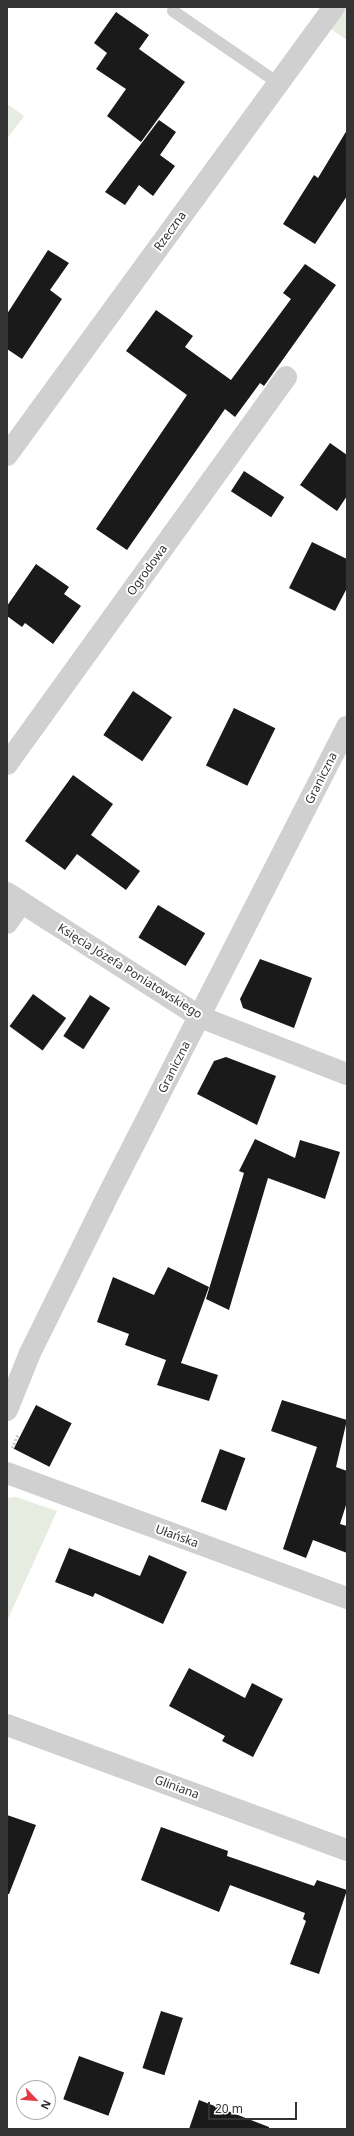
<!DOCTYPE html>
<html>
<head>
<meta charset="utf-8">
<style>
	body { margin:0 }
	#map { position:relative; width:354px; height:2136px; overflow:hidden; background:#fff; font-family:"Noto Sans",sans-serif }
	div>[style] { position:absolute }
	[style*='--x'] { left:calc(var(--x)*1px); top:calc(var(--y)*1px); width:calc(var(--w)*1px); rotate:calc(var(--a)*1deg) }
	.green>* { inset:0; background:#e6ecdf }
	.building>* { inset:0; background:#1a1a1a; transform-origin:0 0 }
	.path>* { height:2.5px; margin-top:-1.25px; transform-origin:0; background:repeating-linear-gradient(90deg,#cdcdcd 0 2px,transparent 0 4px) }
	.service>* { height:12px; margin:-6px; padding:0 6px; transform-origin:6px; border-radius:6px; background:#d0d0d0 }
	.minor>* { height:22px; margin:-11px; padding:0 11px; transform-origin:11px; border-radius:11px; background:#d0d0d0 }
	.tertiary>* { height:22px; margin:-11px; padding:0 11px; transform-origin:11px; border-radius:11px; background:#d0d0d0 }
	span { translate:-50% -50%; white-space:nowrap; text-align:center; line-height:1.15; -webkit-text-stroke:4px #fff; paint-order:stroke }
	.street-label { font-size:12px; color:#333 }
	.frame { position:absolute; inset:0; border:8px solid #333; pointer-events:none }
	.north { position:absolute; left:16px; top:2080px; width:40px; height:40px; box-sizing:border-box; background:#fff; border:1px solid #adadad; border-radius:50%; rotate:116deg; font-size:11px; font-weight:700; line-height:16px; text-align:center; color:#333 }
	.north::after { content:''; display:block; margin:auto; width:14px; height:18px; background:#e63946; clip-path:polygon(50% 0,100% 100%,50% 72%,0 100%) }
	.scale { position:absolute; left:208px; top:2102px; width:89px; height:18px; box-sizing:border-box; border:2px solid #333; border-top:0; padding-left:5px; font-size:12px; line-height:14px; white-space:nowrap; color:#333; -webkit-text-stroke:3px #fff; paint-order:stroke }
</style>
</head>
<body>
<div id="map">
	<div class="green">
		<div style="clip-path:polygon(345px 7px,347px 7px,347px 40px,329px 28px)"></div>
		<div style="clip-path:polygon(7px 104px,24px 116px,7px 139px)"></div>
		<div style="clip-path:polygon(16px 1497px,57px 1511px,7px 1621px,7px 1498px)"></div>
	</div>
	<div class="building">
		<div style="clip-path:polygon(116px 12px,149px 35px,139px 49px,185px 82px,141px 142px,107px 116px,126px 89px,96px 69px,107px 53px,94px 43px)"></div>
		<div style="clip-path:polygon(159px 120px,176px 132px,160px 155px,175px 166px,153px 196px,139px 185px,125px 205px,105px 192px)"></div>
		<div style="clip-path:polygon(347px 130px,347px 196px,315px 244px,283px 224px,314px 175px,318px 178px)"></div>
		<div style="clip-path:polygon(48px 250px,69px 263px,50px 290px,62px 299px,22px 359px,7px 349px,7px 314px)"></div>
		<div style="clip-path:polygon(305px 264px,336px 285px,264px 386px,260px 383px,235px 417px,225px 409px,127px 550px,96px 529px,187px 395px,126px 351px,156px 310px,193px 336px,185px 347px,231px 380px,291px 299px,283px 293px)"></div>
		<div style="clip-path:polygon(330px 443px,347px 455px,347px 496px,337px 511px,300px 485px)"></div>
		<div style="left:244px;top:471px;width:48px;height:24px;rotate:33deg"></div>
		<div style="clip-path:polygon(312px 542px,347px 559px,347px 588px,335px 611px,289px 588px)"></div>
		<div style="clip-path:polygon(36px 564px,69px 587px,64px 594px,81px 606px,53px 644px,25px 623px,22px 627px,7px 616px,7px 606px)"></div>
		<div style="left:133px;top:691px;width:47px;height:53px;rotate:34deg"></div>
		<div style="left:234px;top:708px;width:46px;height:64px;rotate:26deg"></div>
		<div style="clip-path:polygon(73px 775px,113px 804px,91px 835px,140px 871px,126px 890px,77px 854px,65px 870px,25px 841px)"></div>
		<div style="left:158px;top:905px;width:55px;height:38px;rotate:31deg"></div>
		<div style="clip-path:polygon(260px 959px,312px 978px,294px 1028px,243px 1008px,240px 999px)"></div>
		<div style="left:33px;top:994px;width:41px;height:40px;rotate:36deg"></div>
		<div style="left:90px;top:995px;width:24px;height:49px;rotate:33deg"></div>
		<div style="clip-path:polygon(226px 1057px,276px 1076px,257px 1125px,197px 1094px,214px 1061px)"></div>
		<div style="clip-path:polygon(255px 1139px,295px 1158px,300px 1140px,340px 1152px,325px 1199px,268px 1178px,229px 1310px,206px 1299px,244px 1173px,239px 1171px)"></div>
		<div style="clip-path:polygon(168px 1267px,209px 1287px,181px 1363px,218px 1375px,209px 1401px,157px 1385px,166px 1360px,125px 1345px,129px 1334px,97px 1322px,113px 1277px,154px 1295px)"></div>
		<div style="clip-path:polygon(282px 1400px,347px 1420px,336px 1467px,347px 1471px,347px 1502px,340px 1524px,347px 1526px,347px 1553px,313px 1540px,306px 1558px,283px 1549px,317px 1447px,271px 1431px)"></div>
		<div style="left:36px;top:1405px;width:40px;height:49px;rotate:27deg"></div>
		<div style="left:220px;top:1449px;width:27px;height:56px;rotate:20deg"></div>
		<div style="clip-path:polygon(69px 1548px,140px 1576px,149px 1555px,187px 1572px,163px 1624px,95px 1593px,93px 1597px,55px 1582px)"></div>
		<div style="clip-path:polygon(189px 1668px,245px 1698px,252px 1683px,283px 1699px,253px 1757px,222px 1741px,225px 1736px,169px 1706px)"></div>
		<div style="clip-path:polygon(7px 1815px,36px 1825px,9px 1894px,7px 1894px)"></div>
		<div style="clip-path:polygon(161px 1827px,228px 1851px,227px 1856px,314px 1886px,317px 1880px,347px 1890px,319px 1974px,290px 1964px,306px 1921px,303px 1919px,305px 1913px,230px 1885px,219px 1912px,141px 1880px)"></div>
		<div style="left:161px;top:2011px;width:23px;height:60px;rotate:18deg"></div>
		<div style="left:79px;top:2056px;width:48px;height:46px;rotate:20deg"></div>
		<div style="clip-path:polygon(199px 2100px,269px 2127px,269px 2129px,189px 2129px)"></div>
	</div>
	<div class="path">
		<div style="--x:12;--y:1448;--w:15;--a:-67"></div>
	</div>
	<div class="service">
		<div style="--x:173;--y:11;--w:127;--a:34.4"></div>
	</div>
	<div class="minor">
		<div style="--x:7;--y:455;--w:555;--a:-53.87"></div>
		<div style="--x:7;--y:764;--w:477;--a:-54.2"></div>
		<div style="--x:7;--y:893;--w:229;--a:32.7"></div>
		<div style="--x:200;--y:1017;--w:158;--a:21.2"></div>
		<div style="--x:7;--y:923;--w:24;--a:-55"></div>
		<div style="--x:7;--y:1473;--w:362;--a:20.2"></div>
		<div style="--x:7;--y:1725;--w:362;--a:20.2"></div>
	</div>
	<div class="tertiary">
		<div style="--x:7;--y:1410;--w:61;--a:-68"></div>
		<div style="--x:30;--y:1353;--w:165;--a:-63.7"></div>
		<div style="--x:103;--y:1205;--w:537;--a:-62.96"></div>
	</div>
	<div class="street-label">
		<span style="left:170px;top:231px;rotate:-54deg">Rzeczna</span>
		<span style="left:147px;top:570px;rotate:-54deg">Ogrodowa</span>
		<span style="left:321px;top:778px;rotate:-63deg">Graniczna</span>
		<span style="left:130px;top:971px;rotate:32deg">Księcia Józefa Poniatowskiego</span>
		<span style="left:174px;top:1067px;rotate:-63deg">Graniczna</span>
		<span style="left:177px;top:1536px;rotate:20deg">Ułańska</span>
		<span style="left:177px;top:1787px;rotate:20deg">Gliniana</span>
	</div>
	<div class="frame"></div>
	<div class="north">N</div>
	<div class="scale">20 m</div>
</div>
</body>
</html>
